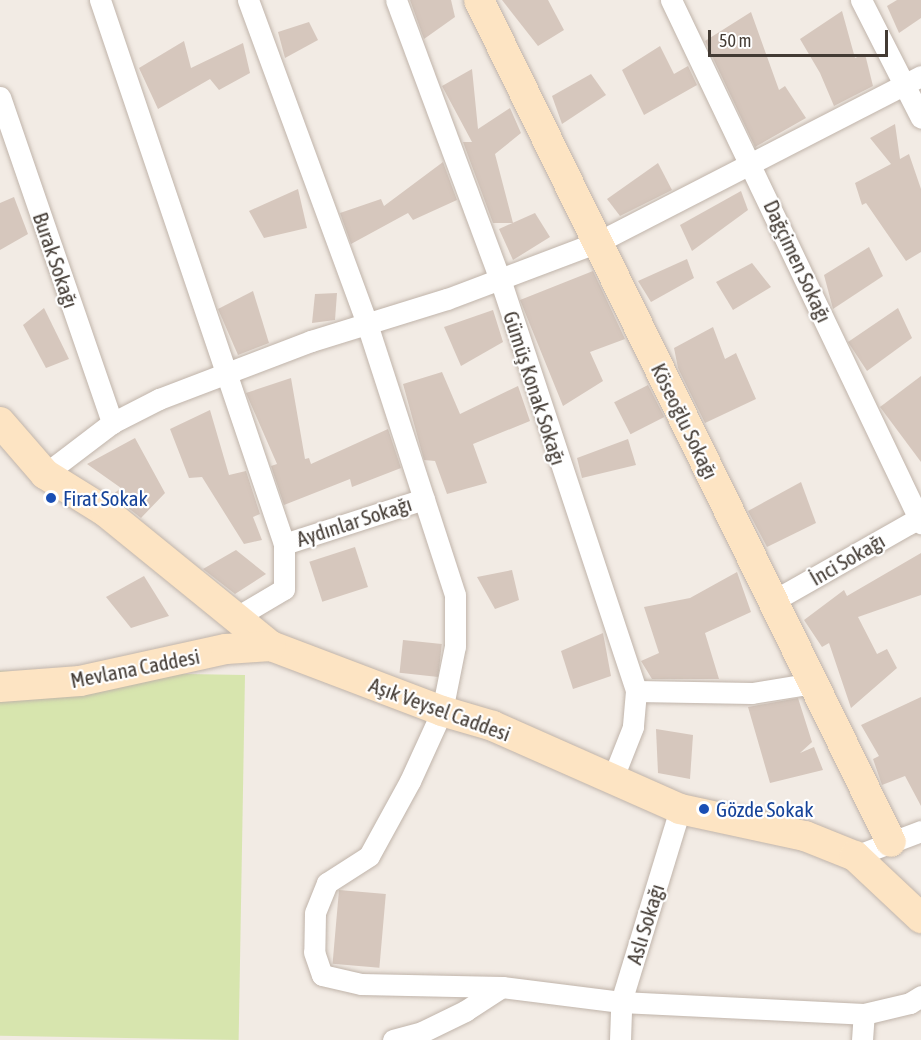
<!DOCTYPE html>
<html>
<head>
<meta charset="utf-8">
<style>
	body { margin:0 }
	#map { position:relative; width:921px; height:1040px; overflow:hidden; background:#f2ebe4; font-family:"Asap Condensed",sans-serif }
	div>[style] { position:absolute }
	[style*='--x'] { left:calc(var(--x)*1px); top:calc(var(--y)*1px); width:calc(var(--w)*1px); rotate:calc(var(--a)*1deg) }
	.green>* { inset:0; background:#d7e5ae; transform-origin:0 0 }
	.building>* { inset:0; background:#d6c7bd; transform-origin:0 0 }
	.roads { filter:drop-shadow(0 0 2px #c0b4aa) drop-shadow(0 0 2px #c0b4aa) }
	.street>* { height:21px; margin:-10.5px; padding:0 10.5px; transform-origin:10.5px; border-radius:10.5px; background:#fff }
	.secondary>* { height:30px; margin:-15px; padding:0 15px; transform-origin:15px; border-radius:15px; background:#fde4c3 }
	.dots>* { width:16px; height:16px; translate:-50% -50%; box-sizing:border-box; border:3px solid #fff; border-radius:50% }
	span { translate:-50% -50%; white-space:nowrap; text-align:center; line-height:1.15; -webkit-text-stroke:4.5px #fff; paint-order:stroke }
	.street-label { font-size:21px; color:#433b34 }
	.transit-label { font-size:21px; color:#164399 }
	.left { translate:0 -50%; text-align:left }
	.scale { position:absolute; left:708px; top:30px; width:180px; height:27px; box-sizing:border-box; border:3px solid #433b34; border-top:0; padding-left:8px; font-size:18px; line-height:21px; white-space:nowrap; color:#433b34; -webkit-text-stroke:4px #fff; paint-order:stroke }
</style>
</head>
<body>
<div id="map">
	<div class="green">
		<div style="left:245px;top:675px;width:365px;height:247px;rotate:91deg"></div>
	</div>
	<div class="building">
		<div style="clip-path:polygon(410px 0,451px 0,455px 17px,424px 39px)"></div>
		<div style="clip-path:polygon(502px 0,548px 0,564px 30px,538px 46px)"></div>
		<div style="clip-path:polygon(897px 0,921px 0,921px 18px,899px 33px,887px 6px)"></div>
		<div style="clip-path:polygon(842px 11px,855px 58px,865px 54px,873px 86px,834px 106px,820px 73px,800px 39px)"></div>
		<div style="clip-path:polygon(751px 12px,779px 90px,785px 86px,806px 118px,755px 147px,705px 41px)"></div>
		<div style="clip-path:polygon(309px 22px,318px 40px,285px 58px,278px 32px)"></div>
		<div style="clip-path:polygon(184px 41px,191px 68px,243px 43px,250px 73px,219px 90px,210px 79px,158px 109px,139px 68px)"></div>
		<div style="clip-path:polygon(660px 46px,674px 74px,688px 66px,697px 85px,644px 115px,622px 70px)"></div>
		<div style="clip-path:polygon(472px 69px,478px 129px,510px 108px,521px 133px,495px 154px,513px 223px,493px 223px,463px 142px,472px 142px,442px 86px)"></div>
		<div style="clip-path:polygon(591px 74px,606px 95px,562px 124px,552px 96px)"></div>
		<div style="clip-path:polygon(895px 124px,900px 159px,909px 154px,921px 189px,921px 252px,906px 261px,866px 203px,862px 205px,855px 183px,891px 164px,870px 138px)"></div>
		<div style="clip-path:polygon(443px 162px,457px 200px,413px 220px,408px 213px,351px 244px,340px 213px,381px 199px,384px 206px)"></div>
		<div style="clip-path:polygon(658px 163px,672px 190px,620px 216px,607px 199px)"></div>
		<div style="clip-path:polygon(298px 189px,307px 228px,264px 238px,249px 211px)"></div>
		<div style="clip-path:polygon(741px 191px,748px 210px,692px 251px,680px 225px)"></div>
		<div style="clip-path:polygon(14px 197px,28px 234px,0 250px,0 203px)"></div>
		<div style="clip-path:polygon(535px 213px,550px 237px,513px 260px,499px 229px)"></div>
		<div style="clip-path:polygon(869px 247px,883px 276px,833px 309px,824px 275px)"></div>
		<div style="clip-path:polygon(687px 259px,694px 278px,651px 302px,638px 281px)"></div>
		<div style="clip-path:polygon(752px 263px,771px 287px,733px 310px,716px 282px)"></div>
		<div style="clip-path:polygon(593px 271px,625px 339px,590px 352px,603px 381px,563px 406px,520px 300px)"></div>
		<div style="clip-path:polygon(253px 291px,269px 343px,238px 355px,218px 309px)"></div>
		<div style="clip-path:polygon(337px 293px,335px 320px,312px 323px,315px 294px)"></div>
		<div style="clip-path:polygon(44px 308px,69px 359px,46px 368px,23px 325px)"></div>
		<div style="clip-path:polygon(898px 308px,912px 338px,867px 371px,848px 342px)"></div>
		<div style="clip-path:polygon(493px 310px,503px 342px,461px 366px,444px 327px)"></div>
		<div style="clip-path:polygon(713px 327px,725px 359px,736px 353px,756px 399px,705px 423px,678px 368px,674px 348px)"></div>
		<div style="clip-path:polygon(442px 372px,460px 414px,518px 386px,530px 421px,473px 444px,487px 483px,447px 494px,435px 461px,424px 460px,403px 384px)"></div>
		<div style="clip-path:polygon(921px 376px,921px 462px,880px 407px)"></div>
		<div style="clip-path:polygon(291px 378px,305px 459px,309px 458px,311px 464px,388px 429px,401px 468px,352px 487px,350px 479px,284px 505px,271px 466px,277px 464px,246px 393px)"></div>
		<div style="left:648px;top:385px;width:36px;height:38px;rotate:63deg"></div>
		<div style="clip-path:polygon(210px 410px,229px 475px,246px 471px,260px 514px,253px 517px,262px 540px,244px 544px,202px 477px,189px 478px,170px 429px)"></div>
		<div style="clip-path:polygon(135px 438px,165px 493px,141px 518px,112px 495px,121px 488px,87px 464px)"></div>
		<div style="clip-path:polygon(628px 439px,636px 465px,582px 478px,577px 458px)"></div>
		<div style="clip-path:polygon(801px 482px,816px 523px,767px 547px,748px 511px)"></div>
		<div style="left:355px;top:547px;width:42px;height:48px;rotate:72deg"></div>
		<div style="clip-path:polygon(236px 550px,266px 574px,235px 594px,203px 569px)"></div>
		<div style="clip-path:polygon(921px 553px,921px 595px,858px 617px,877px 654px,887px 649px,897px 668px,851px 708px,829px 643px,822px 647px,804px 620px,844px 590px,847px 596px)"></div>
		<div style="clip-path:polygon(512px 570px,519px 600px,495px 609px,477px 577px)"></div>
		<div style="clip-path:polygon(737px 572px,751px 612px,705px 633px,719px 679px,652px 679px,641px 661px,659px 653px,644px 607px,690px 598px)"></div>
		<div style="clip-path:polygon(144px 576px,169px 616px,131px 628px,106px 597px)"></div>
		<div style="clip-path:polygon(603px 633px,611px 676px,573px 689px,561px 651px)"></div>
		<div style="left:403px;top:640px;width:39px;height:33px;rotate:6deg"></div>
		<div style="clip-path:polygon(921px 697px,921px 806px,905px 776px,882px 785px,873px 759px,879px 756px,861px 725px)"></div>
		<div style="clip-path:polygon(798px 698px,812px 742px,800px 753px,814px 747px,823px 770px,770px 783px,748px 707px)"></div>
		<div style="clip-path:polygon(656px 729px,693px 735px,690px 779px,658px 773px)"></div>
		<div style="left:339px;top:890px;width:47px;height:74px;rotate:5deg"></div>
	</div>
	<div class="roads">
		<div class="street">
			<div style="--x:100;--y:0;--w:574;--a:71.31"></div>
			<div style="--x:284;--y:544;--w:45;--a:90"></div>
			<div style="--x:284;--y:589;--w:57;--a:149.4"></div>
			<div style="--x:248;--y:0;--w:345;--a:69.8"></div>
			<div style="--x:367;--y:324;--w:285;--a:72"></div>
			<div style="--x:455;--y:595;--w:51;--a:90"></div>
			<div style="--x:455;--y:646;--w:66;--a:101.3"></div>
			<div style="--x:442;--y:711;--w:77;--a:114.6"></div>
			<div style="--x:410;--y:781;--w:85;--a:118.7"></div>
			<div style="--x:369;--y:856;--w:50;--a:147.3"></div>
			<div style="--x:327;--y:883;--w:32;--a:112"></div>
			<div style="--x:315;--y:913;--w:39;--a:91"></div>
			<div style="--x:314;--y:952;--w:24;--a:71"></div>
			<div style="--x:322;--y:975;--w:40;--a:13"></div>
			<div style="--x:361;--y:984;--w:141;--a:1.2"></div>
			<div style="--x:396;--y:0;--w:298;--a:69.6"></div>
			<div style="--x:500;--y:279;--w:434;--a:71.7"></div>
			<div style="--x:636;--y:691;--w:36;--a:95"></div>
			<div style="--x:633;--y:727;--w:57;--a:111.6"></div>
			<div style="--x:671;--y:0;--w:580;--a:64.45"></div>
			<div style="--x:861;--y:0;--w:132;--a:63"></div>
			<div style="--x:0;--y:97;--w:345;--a:71"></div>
			<div style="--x:45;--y:474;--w:84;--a:-37.3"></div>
			<div style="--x:112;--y:423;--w:53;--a:-27.1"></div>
			<div style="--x:159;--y:399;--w:163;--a:-20.9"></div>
			<div style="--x:311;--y:341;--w:142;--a:-17.2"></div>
			<div style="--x:447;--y:299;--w:161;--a:-20.7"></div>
			<div style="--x:598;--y:242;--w:363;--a:-27.2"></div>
			<div style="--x:284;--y:544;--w:147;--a:-17.8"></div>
			<div style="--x:773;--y:601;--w:170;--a:-29.6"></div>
			<div style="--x:636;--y:691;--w:116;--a:1"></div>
			<div style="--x:752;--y:693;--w:63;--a:-9.2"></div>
			<div style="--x:855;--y:856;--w:71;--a:-20.7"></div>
			<div style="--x:393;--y:1040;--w:30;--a:-15"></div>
			<div style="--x:422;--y:1032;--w:48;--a:-26"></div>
			<div style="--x:465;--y:1011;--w:44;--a:-33"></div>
			<div style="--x:502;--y:987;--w:120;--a:7.2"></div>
			<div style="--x:621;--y:1002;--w:243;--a:2.8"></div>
			<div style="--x:864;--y:1014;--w:47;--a:-13.4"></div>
			<div style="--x:910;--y:1003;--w:13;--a:-32"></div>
			<div style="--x:620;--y:1040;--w:38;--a:-88"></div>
			<div style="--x:621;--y:1002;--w:202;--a:-73"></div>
			<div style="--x:862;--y:1040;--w:26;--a:-86"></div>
		</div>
		<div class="secondary">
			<div style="--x:479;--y:0;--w:937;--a:63.93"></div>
			<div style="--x:0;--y:422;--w:69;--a:49.1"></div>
			<div style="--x:45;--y:474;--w:72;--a:31.9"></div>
			<div style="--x:106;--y:512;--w:213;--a:39.1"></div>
			<div style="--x:271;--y:646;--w:183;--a:20.8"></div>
			<div style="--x:442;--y:711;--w:53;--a:16.4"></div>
			<div style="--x:493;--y:726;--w:205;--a:23.9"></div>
			<div style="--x:680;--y:809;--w:128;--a:12.2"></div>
			<div style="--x:805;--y:836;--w:54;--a:21.8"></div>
			<div style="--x:855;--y:856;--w:91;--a:43.2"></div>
			<div style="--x:0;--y:687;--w:80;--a:-4.3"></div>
			<div style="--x:80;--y:681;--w:149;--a:-12.4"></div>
			<div style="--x:226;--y:649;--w:45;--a:-3.8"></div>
		</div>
	</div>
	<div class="dots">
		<div style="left:51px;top:498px;background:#1a4fb4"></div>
		<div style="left:704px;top:809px;background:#1a4fb4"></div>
	</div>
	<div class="street-label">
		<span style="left:56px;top:260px;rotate:71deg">Burak Sokağı</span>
		<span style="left:798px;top:261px;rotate:65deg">Dağçimen Sokağı</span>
		<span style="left:535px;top:388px;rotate:72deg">Gümüş Konak Sokağı</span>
		<span style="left:685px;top:421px;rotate:64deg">Köseoğlu Sokağı</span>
		<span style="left:354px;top:521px;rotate:-18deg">Aydınlar Sokağı</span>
		<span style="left:847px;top:559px;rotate:-30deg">İnci Sokağı</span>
		<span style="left:135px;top:668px;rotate:-11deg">Mevlana Caddesi</span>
		<span style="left:440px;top:709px;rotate:20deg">Aşık Veysel Caddesi</span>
		<span style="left:645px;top:924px;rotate:-73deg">Aslı Sokağı</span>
	</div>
	<div class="transit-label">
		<span class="left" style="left:63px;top:498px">Firat Sokak</span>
		<span class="left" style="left:716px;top:809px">Gözde Sokak</span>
	</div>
	<div class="scale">50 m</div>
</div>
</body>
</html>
